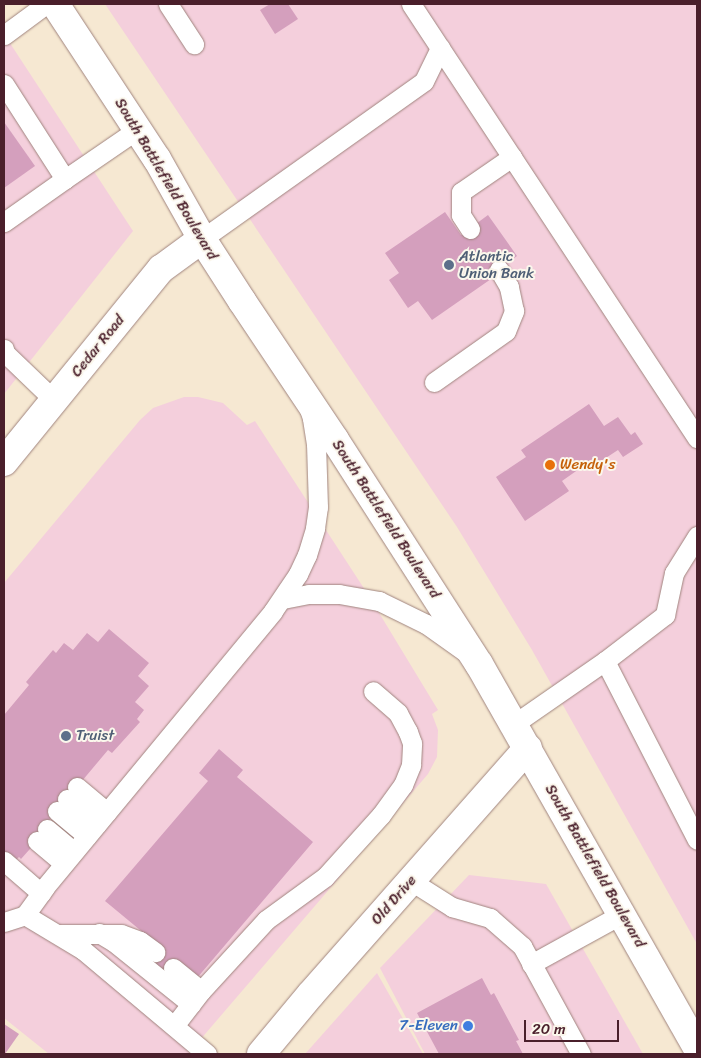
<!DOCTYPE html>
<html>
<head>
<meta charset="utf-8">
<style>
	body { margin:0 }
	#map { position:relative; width:701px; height:1058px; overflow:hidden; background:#f6e8d2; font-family:Sriracha,sans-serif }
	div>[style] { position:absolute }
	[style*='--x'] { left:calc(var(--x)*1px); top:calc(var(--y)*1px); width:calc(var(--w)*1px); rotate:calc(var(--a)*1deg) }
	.built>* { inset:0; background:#f4cfdc }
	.building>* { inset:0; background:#d49fbd }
	.roads { filter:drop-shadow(0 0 1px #a0847e) drop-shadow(0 0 1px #a0847e) }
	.lane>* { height:19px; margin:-9.5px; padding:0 9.5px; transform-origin:9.5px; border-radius:9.5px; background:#fff }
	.street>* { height:28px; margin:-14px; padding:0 14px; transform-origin:14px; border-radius:14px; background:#fff }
	.primary>* { height:28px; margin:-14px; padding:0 14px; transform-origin:14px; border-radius:14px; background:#fff }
	.dots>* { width:14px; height:14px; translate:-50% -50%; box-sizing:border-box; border:2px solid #fbf7ec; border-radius:50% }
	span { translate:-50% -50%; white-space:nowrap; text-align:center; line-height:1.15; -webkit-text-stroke:4px #fbf7ec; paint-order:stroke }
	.street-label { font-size:15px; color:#4a1f2b }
	.service-label { font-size:15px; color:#4e5e75 }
	.left { translate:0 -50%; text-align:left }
	.food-label { font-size:15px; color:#c56008 }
	.shop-label { font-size:15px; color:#366cbe }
	.right { translate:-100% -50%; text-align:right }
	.frame { position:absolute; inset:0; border:5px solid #4a1f2b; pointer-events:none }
	.scale { position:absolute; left:524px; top:1020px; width:95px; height:22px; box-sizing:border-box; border:2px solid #4a1f2b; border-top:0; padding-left:6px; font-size:15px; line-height:18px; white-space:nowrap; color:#4a1f2b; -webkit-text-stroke:4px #fbf7ec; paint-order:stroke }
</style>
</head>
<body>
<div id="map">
	<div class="built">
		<div style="clip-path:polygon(105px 4px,697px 4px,697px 944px,532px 650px,457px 527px)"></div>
		<div style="clip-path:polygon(4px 34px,133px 231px,4px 394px)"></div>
		<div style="clip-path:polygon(184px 397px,198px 397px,223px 403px,247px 425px,255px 421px,367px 593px,438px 710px,432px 714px,438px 730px,437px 757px,428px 774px,188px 1054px,49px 1054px,4px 1018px,4px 583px,140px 420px,153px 408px)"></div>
		<div style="clip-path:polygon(469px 875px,546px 884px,643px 1054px,425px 1054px,380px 968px)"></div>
		<div style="clip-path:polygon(377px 973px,423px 1054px,305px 1054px)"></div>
	</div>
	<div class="building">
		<div style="clip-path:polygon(270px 4px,288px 4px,298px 19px,275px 34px,260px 10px)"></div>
		<div style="clip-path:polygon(4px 122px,35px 166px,4px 188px)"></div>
		<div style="clip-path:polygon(445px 212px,461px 235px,488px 215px,517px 256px,489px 277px,491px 279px,432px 320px,418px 301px,408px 308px,389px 280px,399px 273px,385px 253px)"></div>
		<div style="clip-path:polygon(589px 404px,604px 426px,618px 417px,631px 435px,635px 432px,643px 444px,623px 457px,618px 450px,592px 467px,589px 462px,562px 481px,569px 491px,525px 521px,496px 477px,526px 457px,521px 450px)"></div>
		<div style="clip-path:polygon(109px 629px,149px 663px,138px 676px,149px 686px,135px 702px,144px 710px,137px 719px,140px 722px,112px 753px,108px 750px,45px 825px,37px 841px,21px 859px,19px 857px,12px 864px,4px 857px,4px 715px,29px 685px,26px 682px,53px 650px,56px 653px,64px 643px,73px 650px,87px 633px,98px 642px)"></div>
		<div style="clip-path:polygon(219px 749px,243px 770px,237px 777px,313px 842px,197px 978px,162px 975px,143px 960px,157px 944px,105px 901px,208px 781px,199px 773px)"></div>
		<div style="clip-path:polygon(482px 978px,491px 995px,494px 993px,519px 1040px,516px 1041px,523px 1054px,439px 1054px,417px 1013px)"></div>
		<div style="clip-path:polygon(4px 1024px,19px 1034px,5px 1054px,4px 1054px)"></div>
	</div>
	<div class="roads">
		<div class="lane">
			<div style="--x:168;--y:4;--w:48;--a:57"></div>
			<div style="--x:411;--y:4;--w:520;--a:56.62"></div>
			<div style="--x:4;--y:35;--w:52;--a:-36.4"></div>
			<div style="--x:4;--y:84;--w:113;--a:57.3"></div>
			<div style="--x:65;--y:179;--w:75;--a:144.8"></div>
			<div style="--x:65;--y:179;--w:88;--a:-34.4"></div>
			<div style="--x:470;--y:229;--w:17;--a:-123"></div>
			<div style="--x:461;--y:215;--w:23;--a:-90"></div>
			<div style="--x:461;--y:192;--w:62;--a:-34.5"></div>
			<div style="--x:202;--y:239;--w:272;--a:-35.4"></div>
			<div style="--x:424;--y:81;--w:37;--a:-64"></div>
			<div style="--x:4;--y:349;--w:4;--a:76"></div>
			<div style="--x:5;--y:353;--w:68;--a:43.8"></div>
			<div style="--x:434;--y:382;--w:88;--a:-35.3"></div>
			<div style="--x:506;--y:331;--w:22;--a:-68"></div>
			<div style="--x:514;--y:311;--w:25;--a:-102"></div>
			<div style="--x:509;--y:287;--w:20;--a:-120"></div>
			<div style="--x:283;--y:599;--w:26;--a:-11"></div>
			<div style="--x:309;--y:594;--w:30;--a:0"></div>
			<div style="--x:339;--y:594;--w:41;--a:9.9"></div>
			<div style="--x:379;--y:601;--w:52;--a:26.1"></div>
			<div style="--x:426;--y:624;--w:47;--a:35.4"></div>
			<div style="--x:605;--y:661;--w:201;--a:62.8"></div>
			<div style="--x:514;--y:724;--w:111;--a:-34.7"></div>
			<div style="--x:605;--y:661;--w:76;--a:-37.5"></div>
			<div style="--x:665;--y:615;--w:43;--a:-77.9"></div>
			<div style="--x:674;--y:573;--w:44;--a:-58.1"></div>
			<div style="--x:77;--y:787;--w:39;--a:40"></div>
			<div style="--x:67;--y:799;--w:39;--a:40"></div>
			<div style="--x:57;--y:811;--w:39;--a:40"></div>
			<div style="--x:47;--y:829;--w:35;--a:40"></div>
			<div style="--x:37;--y:841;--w:35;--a:40"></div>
			<div style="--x:4;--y:861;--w:49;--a:40.9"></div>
			<div style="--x:411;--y:881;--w:49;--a:32.4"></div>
			<div style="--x:452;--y:907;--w:40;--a:16"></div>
			<div style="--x:490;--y:918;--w:43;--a:41.2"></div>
			<div style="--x:522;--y:946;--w:123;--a:61.4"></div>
			<div style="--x:25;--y:915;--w:68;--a:31.1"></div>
			<div style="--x:83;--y:950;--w:162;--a:40"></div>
			<div style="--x:4;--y:922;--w:22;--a:-18"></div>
			<div style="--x:25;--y:915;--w:34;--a:-54"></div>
			<div style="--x:45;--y:887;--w:358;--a:-50.4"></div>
			<div style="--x:273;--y:611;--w:45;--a:-56"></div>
			<div style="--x:298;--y:574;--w:21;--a:-65"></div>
			<div style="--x:307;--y:555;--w:28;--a:-73"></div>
			<div style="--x:315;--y:528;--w:21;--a:-82"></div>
			<div style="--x:318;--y:507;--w:63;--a:-91.8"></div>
			<div style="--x:316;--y:444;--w:26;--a:-99"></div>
			<div style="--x:312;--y:418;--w:9;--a:-108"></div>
			<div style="--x:99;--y:933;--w:17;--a:31"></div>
			<div style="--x:114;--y:942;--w:99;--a:38.8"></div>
			<div style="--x:59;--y:934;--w:62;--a:0"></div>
			<div style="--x:121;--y:934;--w:20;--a:20"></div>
			<div style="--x:140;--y:941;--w:19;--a:36"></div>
			<div style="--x:531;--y:964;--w:104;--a:-28.8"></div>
			<div style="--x:173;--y:968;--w:36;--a:39"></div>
			<div style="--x:174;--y:1026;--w:44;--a:-52.4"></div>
			<div style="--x:201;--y:991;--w:96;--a:-47.5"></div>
			<div style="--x:266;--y:920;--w:73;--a:-36.1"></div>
			<div style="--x:325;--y:877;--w:84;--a:-47.9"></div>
			<div style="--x:381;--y:815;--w:37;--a:-54"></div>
			<div style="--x:403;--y:785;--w:22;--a:-68"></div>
			<div style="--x:411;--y:765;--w:22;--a:-87"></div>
			<div style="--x:412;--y:743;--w:12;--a:-110"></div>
			<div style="--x:408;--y:732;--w:21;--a:-118"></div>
			<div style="--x:398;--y:713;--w:33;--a:-139"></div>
		</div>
		<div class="street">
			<div style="--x:261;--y:1054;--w:78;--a:-50.2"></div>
			<div style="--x:311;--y:994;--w:328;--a:-48.6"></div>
		</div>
		<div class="primary">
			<div style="--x:55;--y:4;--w:186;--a:56.7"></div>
			<div style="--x:157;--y:159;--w:92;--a:60.6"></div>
			<div style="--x:202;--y:239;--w:74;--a:57.2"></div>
			<div style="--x:242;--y:301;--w:167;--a:56.2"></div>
			<div style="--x:335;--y:440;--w:266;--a:57.3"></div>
			<div style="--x:479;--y:664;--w:441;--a:60.4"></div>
			<div style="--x:4;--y:462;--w:249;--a:-50.9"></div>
			<div style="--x:161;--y:269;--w:51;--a:-36.2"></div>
		</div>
	</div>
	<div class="dots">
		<div style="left:449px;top:265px;background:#5c6f8a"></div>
		<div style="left:550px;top:465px;background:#e8710a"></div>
		<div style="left:66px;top:736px;background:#5c6f8a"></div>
		<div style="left:468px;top:1026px;background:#3f7fe0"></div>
	</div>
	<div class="street-label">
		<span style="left:166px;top:179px;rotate:59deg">South Battlefield Boulevard</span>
		<span style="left:98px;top:346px;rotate:-51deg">Cedar Road</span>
		<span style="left:386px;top:519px;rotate:57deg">South Battlefield Boulevard</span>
		<span style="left:595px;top:866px;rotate:60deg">South Battlefield Boulevard</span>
		<span style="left:394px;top:900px;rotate:-49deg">Old Drive</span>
	</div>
	<div class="service-label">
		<span class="left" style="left:459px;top:265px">Atlantic<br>Union Bank</span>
		<span class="left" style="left:76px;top:736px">Truist</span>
	</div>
	<div class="food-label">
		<span class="left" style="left:560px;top:465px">Wendy's</span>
	</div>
	<div class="shop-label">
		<span class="right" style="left:458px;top:1026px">7-Eleven</span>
	</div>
	<div class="frame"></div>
	<div class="scale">20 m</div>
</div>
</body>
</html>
